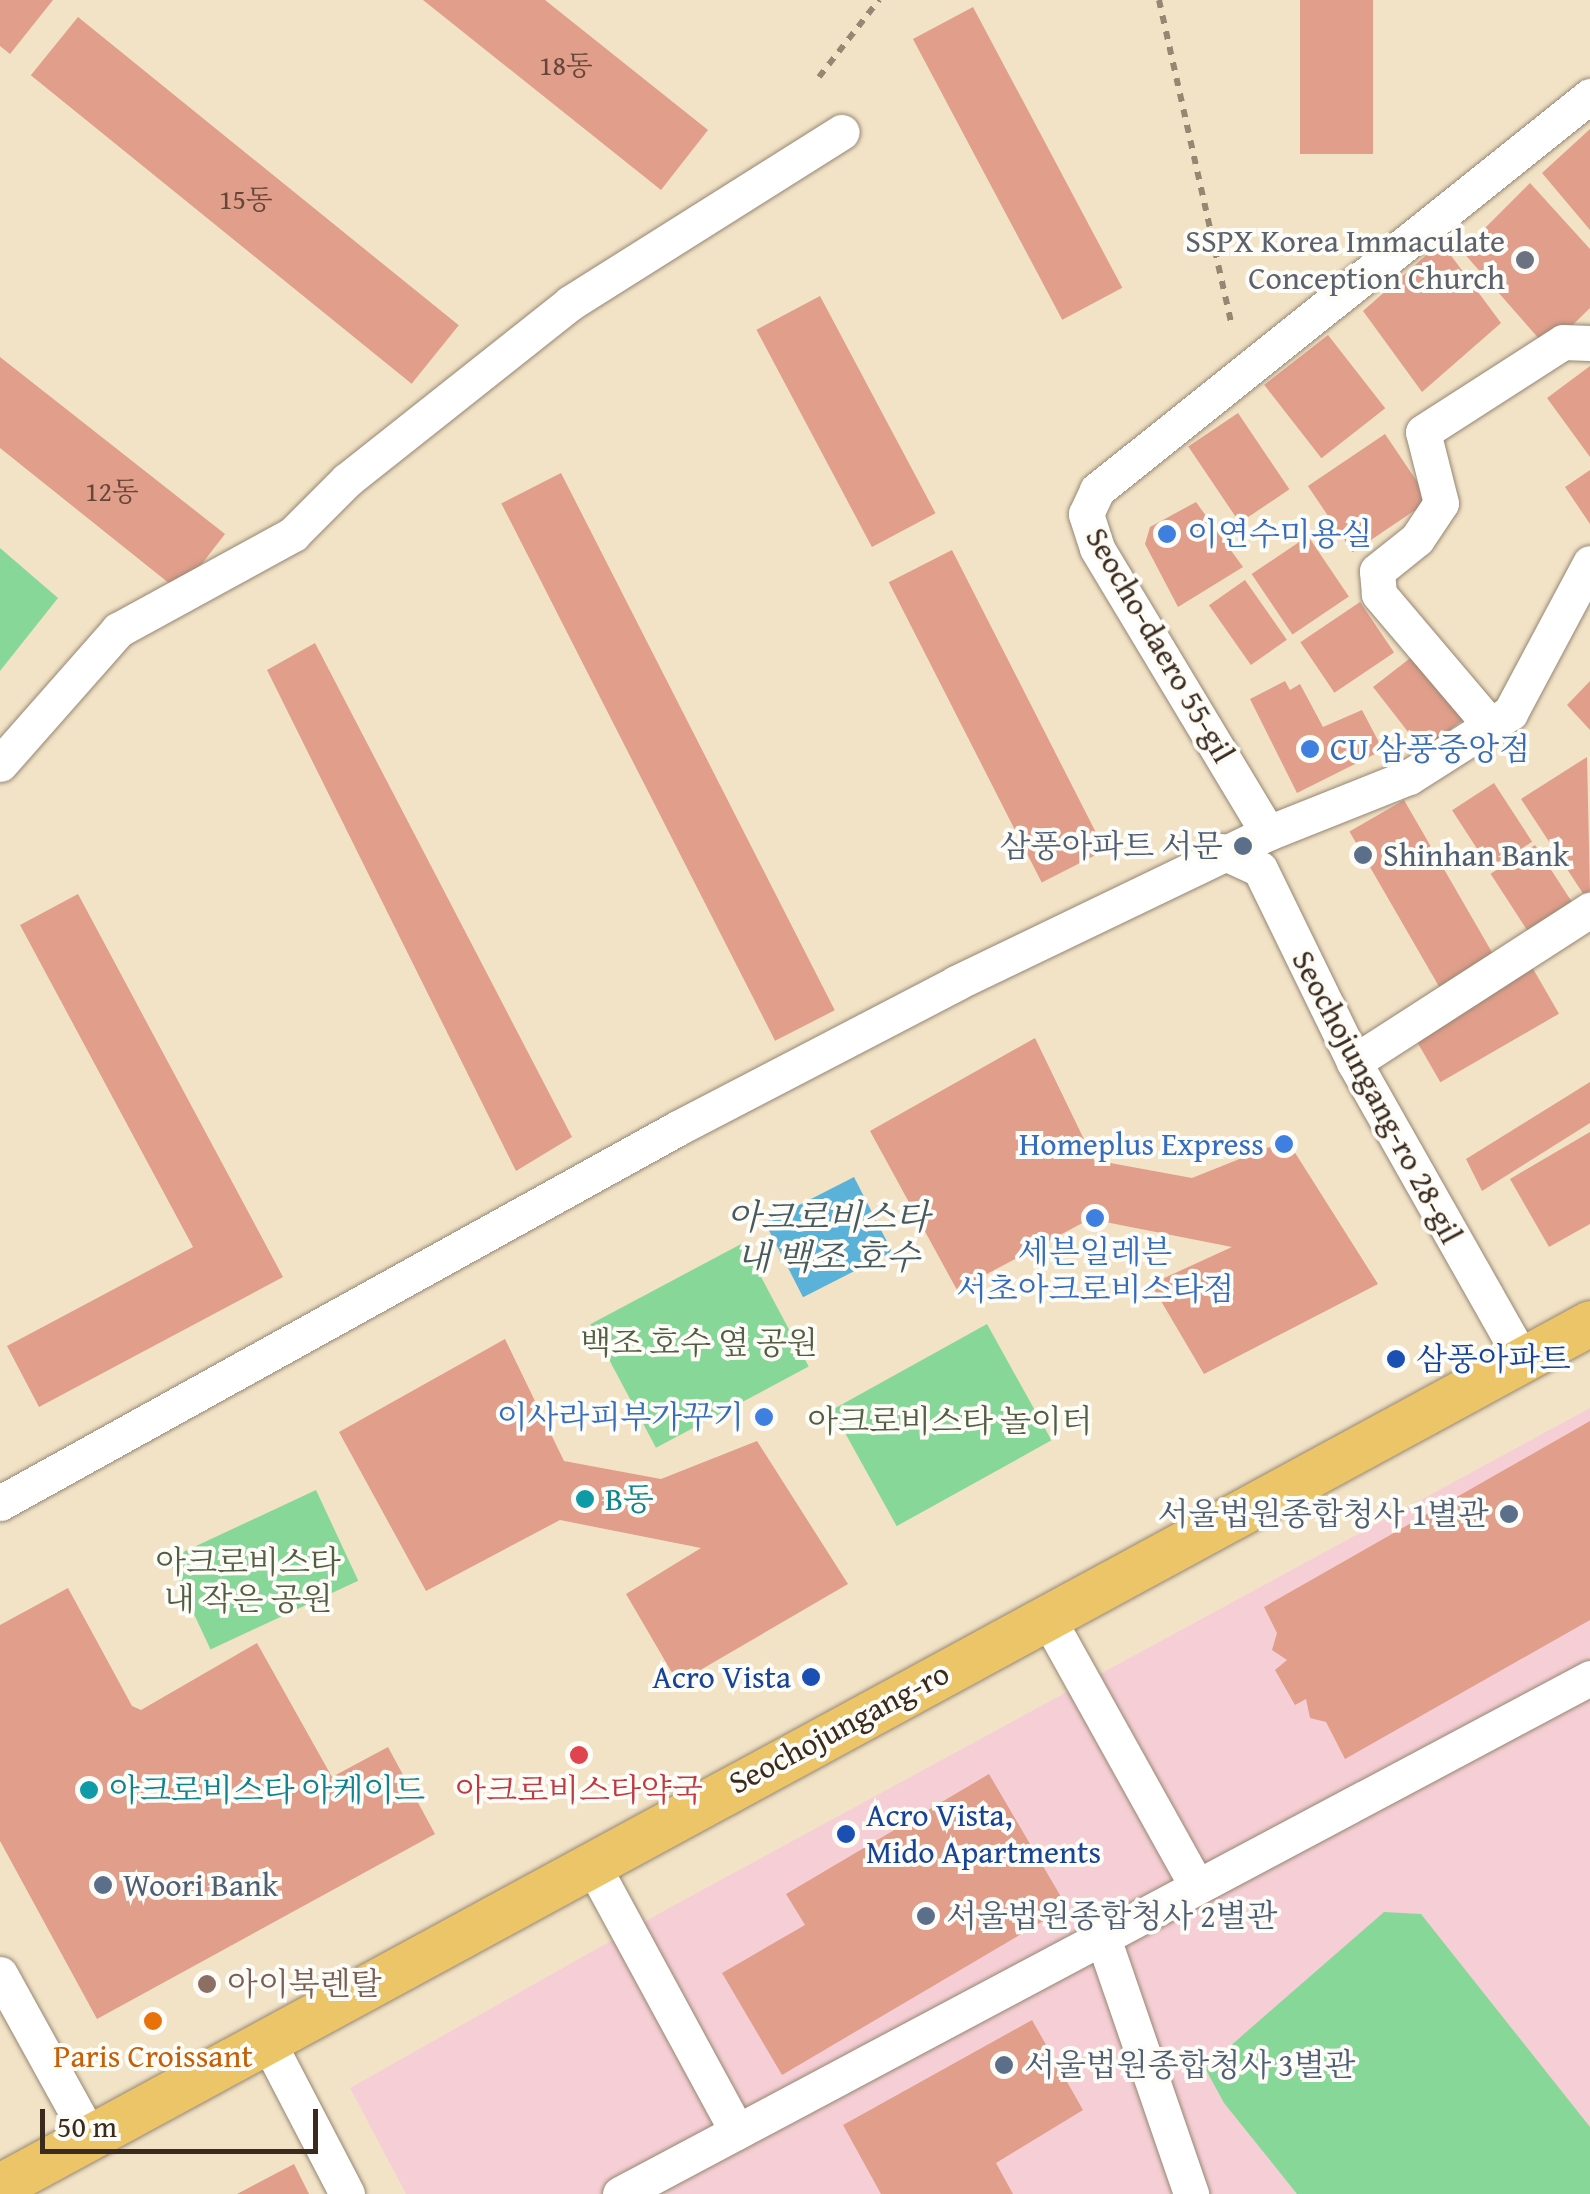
<!DOCTYPE html>
<html>
<head>
<meta charset="utf-8">
<style>
	body { margin:0 }
	#map { position:relative; width:1590px; height:2194px; overflow:hidden; background:#f2e3c7; font-family:"Gentium Book Plus","Noto Serif KR",serif }
	div>[style] { position:absolute }
	[style*='--x'] { left:calc(var(--x)*1px); top:calc(var(--y)*1px); width:calc(var(--w)*1px); rotate:calc(var(--a)*1deg) }
	.built>* { inset:0; background:#f6cfd6 }
	.green>* { inset:0; background:#87d898; transform-origin:0 0 }
	.water>* { inset:0; background:#5bb2d8; transform-origin:0 0 }
	.building>* { inset:0; background:#e09e8b; transform-origin:0 0 }
	.path>* { height:6px; margin-top:-3px; transform-origin:0; background:repeating-linear-gradient(90deg,#968672 0 8px,transparent 0 16px) }
	.roads { filter:drop-shadow(0 0 2px #968672) drop-shadow(0 0 2px #968672) }
	.minor>* { height:35px; margin:-17.5px; padding:0 17.5px; transform-origin:17.5px; border-radius:17.5px; background:#fff }
	.major>* { height:45px; margin:-22.5px; padding:0 22.5px; transform-origin:22.5px; border-radius:22.5px; background:#edc569 }
	.dots>* { width:28px; height:28px; translate:-50% -50%; box-sizing:border-box; border:5px solid #fdfcf7; border-radius:50% }
	span { translate:-50% -50%; white-space:nowrap; text-align:center; line-height:1.15; -webkit-text-stroke:8px #fdfcf7; paint-order:stroke }
	.number-label { font-size:28px; color:#644739 }
	.number-label span { -webkit-text-stroke-width:0 }
	.worship-label { font-size:32px; color:#5b616d }
	.right { translate:-100% -50%; text-align:right }
	.shop-label { font-size:32px; color:#366cbe }
	.left { translate:0 -50%; text-align:left }
	.street-label { font-size:32px; color:#3b2a1e }
	.service-label { font-size:32px; color:#4e5e75 }
	.park-label { font-size:32px; color:#525e43 }
	.transit-label { font-size:32px; color:#164399 }
	.culture-label { font-size:32px; color:#0d838f }
	.health-label { font-size:32px; color:#be3a42 }
	.education-label { font-size:32px; color:#785e54 }
	.food-label { font-size:32px; color:#c56008 }
	.water-label { font-size:35px; color:#465a5f; font-style:italic }
	.scale { position:absolute; left:40px; top:2109px; width:278px; height:45px; box-sizing:border-box; border:5px solid #3b2a1e; border-top:0; padding-left:12px; font-size:30px; line-height:35px; white-space:nowrap; color:#3b2a1e; -webkit-text-stroke:8px #fdfcf7; paint-order:stroke }
</style>
</head>
<body>
<div id="map">
	<div class="built">
		<div style="clip-path:polygon(1590px 1408px,1590px 2194px,406px 2194px,350px 2088px,669px 1908px)"></div>
	</div>
	<div class="green">
		<div style="clip-path:polygon(0 548px,58px 598px,0 671px)"></div>
		<div style="left:743px;top:1243px;width:140px;height:173px;rotate:62deg"></div>
		<div style="left:987px;top:1324px;width:133px;height:177px;rotate:61deg"></div>
		<div style="left:316px;top:1490px;width:100px;height:163px;rotate:65deg"></div>
		<div style="clip-path:polygon(1384px 1912px,1421px 1914px,1590px 2127px,1590px 2194px,1297px 2194px,1224px 2103px,1205px 2068px)"></div>
	</div>
	<div class="water">
		<div style="left:854px;top:1177px;width:84px;height:100px;rotate:63deg"></div>
	</div>
	<div class="building">
		<div style="clip-path:polygon(0 0,53px 0,10px 54px,0 46px)"></div>
		<div style="clip-path:polygon(423px 0,545px 0,708px 130px,661px 190px)"></div>
		<div style="left:1300px;top:0;width:73px;height:154px"></div>
		<div style="left:973px;top:7px;width:318px;height:68px;rotate:62deg"></div>
		<div style="left:78px;top:17px;width:490px;height:75px;rotate:39deg"></div>
		<div style="clip-path:polygon(1590px 129px,1590px 230px,1542px 173px)"></div>
		<div style="clip-path:polygon(1530px 183px,1590px 249px,1590px 308px,1548px 349px,1462px 251px)"></div>
		<div style="clip-path:polygon(1441px 242px,1501px 323px,1422px 392px,1363px 311px)"></div>
		<div style="left:820px;top:296px;width:246px;height:72px;rotate:62deg"></div>
		<div style="left:1328px;top:335px;width:93px;height:81px;rotate:52deg"></div>
		<div style="clip-path:polygon(0 357px,225px 534px,180px 592px,0 448px)"></div>
		<div style="clip-path:polygon(1590px 366px,1590px 457px,1547px 398px)"></div>
		<div style="left:1238px;top:413px;width:92px;height:60px;rotate:56deg"></div>
		<div style="left:1385px;top:434px;width:80px;height:93px;rotate:56deg"></div>
		<div style="clip-path:polygon(1590px 470px,1590px 524px,1565px 487px)"></div>
		<div style="left:561px;top:473px;width:603px;height:67px;rotate:63deg"></div>
		<div style="clip-path:polygon(1196px 502px,1243px 567px,1178px 607px,1145px 544px,1150px 527px)"></div>
		<div style="left:1308px;top:536px;width:73px;height:68px;rotate:56deg"></div>
		<div style="left:952px;top:550px;width:337px;height:71px;rotate:63deg"></div>
		<div style="left:1245px;top:580px;width:73px;height:44px;rotate:55deg"></div>
		<div style="left:1360px;top:602px;width:61px;height:72px;rotate:56deg"></div>
		<div style="clip-path:polygon(315px 643px,572px 1137px,516px 1171px,267px 670px)"></div>
		<div style="left:1418px;top:652px;width:81px;height:57px;rotate:52deg"></div>
		<div style="clip-path:polygon(1285px 681px,1290px 690px,1300px 684px,1323px 727px,1362px 710px,1383px 750px,1297px 793px,1250px 699px)"></div>
		<div style="clip-path:polygon(1590px 681px,1590px 730px,1567px 705px)"></div>
		<div style="clip-path:polygon(1587px 757px,1590px 891px,1584px 895px,1521px 799px)"></div>
		<div style="left:1494px;top:783px;width:70px;height:50px;rotate:57deg"></div>
		<div style="left:1404px;top:800px;width:182px;height:63px;rotate:60deg"></div>
		<div style="left:1535px;top:845px;width:72px;height:53px;rotate:57deg"></div>
		<div style="clip-path:polygon(78px 894px,283px 1277px,39px 1407px,7px 1346px,193px 1247px,20px 925px)"></div>
		<div style="left:1528px;top:960px;width:62px;height:137px;rotate:60deg"></div>
		<div style="clip-path:polygon(1035px 1038px,1094px 1160px,1192px 1178px,1287px 1140px,1378px 1284px,1204px 1374px,1151px 1284px,1232px 1247px,1090px 1219px,957px 1290px,870px 1131px)"></div>
		<div style="clip-path:polygon(1590px 1082px,1590px 1123px,1482px 1191px,1466px 1159px)"></div>
		<div style="clip-path:polygon(1590px 1132px,1590px 1224px,1549px 1247px,1510px 1179px)"></div>
		<div style="clip-path:polygon(505px 1339px,564px 1461px,661px 1479px,757px 1441px,848px 1584px,678px 1683px,626px 1594px,701px 1548px,560px 1520px,426px 1591px,339px 1432px)"></div>
		<div style="clip-path:polygon(1590px 1421px,1590px 1620px,1345px 1759px,1326px 1722px,1310px 1718px,1306px 1699px,1295px 1705px,1275px 1670px,1287px 1660px,1272px 1650px,1277px 1633px,1264px 1607px)"></div>
		<div style="clip-path:polygon(68px 1588px,132px 1706px,141px 1710px,257px 1643px,332px 1777px,388px 1747px,435px 1834px,97px 2019px,0 1841px,0 1625px)"></div>
		<div style="clip-path:polygon(989px 1774px,1067px 1907px,782px 2075px,722px 1973px,805px 1925px,786px 1894px)"></div>
		<div style="clip-path:polygon(1032px 2020px,1083px 2110px,996px 2163px,1013px 2194px,881px 2194px,843px 2125px)"></div>
		<div style="clip-path:polygon(294px 2164px,309px 2194px,237px 2194px)"></div>
	</div>
	<div class="path">
		<div style="--x:1159;--y:0;--w:334;--a:77.4"></div>
		<div style="--x:819;--y:77;--w:98;--a:-52.1"></div>
	</div>
	<div class="roads">
		<div class="minor">
			<div style="--x:1490;--y:725;--w:172;--a:-130.3"></div>
			<div style="--x:1379;--y:594;--w:23;--a:-95"></div>
			<div style="--x:1377;--y:571;--w:51;--a:-38.7"></div>
			<div style="--x:1417;--y:539;--w:43;--a:-56.3"></div>
			<div style="--x:1441;--y:503;--w:73;--a:-104.2"></div>
			<div style="--x:1423;--y:432;--w:166;--a:-32.7"></div>
			<div style="--x:1563;--y:342;--w:27;--a:2"></div>
			<div style="--x:0;--y:764;--w:179;--a:-48.6"></div>
			<div style="--x:118;--y:630;--w:200;--a:-28.7"></div>
			<div style="--x:293;--y:534;--w:76;--a:-45"></div>
			<div style="--x:347;--y:480;--w:285;--a:-38.4"></div>
			<div style="--x:570;--y:303;--w:321;--a:-32.2"></div>
			<div style="--x:1268;--y:833;--w:152;--a:-21.7"></div>
			<div style="--x:1409;--y:777;--w:120;--a:-32.4"></div>
			<div style="--x:1510;--y:713;--w:170;--a:-61.9"></div>
			<div style="--x:1221;--y:851;--w:43;--a:24.8"></div>
			<div style="--x:1260;--y:869;--w:215;--a:64"></div>
			<div style="--x:1354;--y:1062;--w:341;--a:60.5"></div>
			<div style="--x:1354;--y:1062;--w:281;--a:-32.8"></div>
			<div style="--x:0;--y:1503;--w:775;--a:-28.95"></div>
			<div style="--x:678;--y:1128;--w:314;--a:-27.5"></div>
			<div style="--x:956;--y:983;--w:346;--a:-25.7"></div>
			<div style="--x:1268;--y:833;--w:332;--a:-121"></div>
			<div style="--x:1097;--y:548;--w:36;--a:-108"></div>
			<div style="--x:1086;--y:514;--w:26;--a:-65"></div>
			<div style="--x:1097;--y:490;--w:631;--a:-38.63"></div>
			<div style="--x:1047;--y:1617;--w:307;--a:60.9"></div>
			<div style="--x:593;--y:1866;--w:302;--a:61.5"></div>
			<div style="--x:1102;--y:1935;--w:274;--a:71"></div>
			<div style="--x:0;--y:1974;--w:188;--a:61.1"></div>
			<div style="--x:268;--y:2042;--w:171;--a:62.5"></div>
			<div style="--x:620;--y:2194;--w:1099;--a:-28.01"></div>
		</div>
		<div class="major">
			<div style="--x:0;--y:2186;--w:1809;--a:-28.49"></div>
		</div>
	</div>
	<div class="dots">
		<div style="left:1525px;top:260px;background:#6b7280"></div>
		<div style="left:1167px;top:534px;background:#3f7fe0"></div>
		<div style="left:1310px;top:749px;background:#3f7fe0"></div>
		<div style="left:1243px;top:846px;background:#5c6f8a"></div>
		<div style="left:1363px;top:855px;background:#5c6f8a"></div>
		<div style="left:1284px;top:1144px;background:#3f7fe0"></div>
		<div style="left:1095px;top:1218px;background:#3f7fe0"></div>
		<div style="left:1396px;top:1359px;background:#1a4fb4"></div>
		<div style="left:764px;top:1417px;background:#3f7fe0"></div>
		<div style="left:585px;top:1499px;background:#0f9aa8"></div>
		<div style="left:1509px;top:1514px;background:#5c6f8a"></div>
		<div style="left:811px;top:1677px;background:#1a4fb4"></div>
		<div style="left:579px;top:1755px;background:#e0444e"></div>
		<div style="left:89px;top:1790px;background:#0f9aa8"></div>
		<div style="left:846px;top:1834px;background:#1a4fb4"></div>
		<div style="left:103px;top:1885px;background:#5c6f8a"></div>
		<div style="left:926px;top:1916px;background:#5c6f8a"></div>
		<div style="left:207px;top:1984px;background:#8d6e63"></div>
		<div style="left:153px;top:2021px;background:#e8710a"></div>
		<div style="left:1004px;top:2065px;background:#5c6f8a"></div>
	</div>
	<div class="number-label">
		<span style="left:566px;top:65px">18동</span>
		<span style="left:246px;top:199px">15동</span>
		<span style="left:112px;top:491px">12동</span>
	</div>
	<div class="worship-label">
		<span class="right" style="left:1505px;top:260px">SSPX Korea Immaculate<br>Conception Church</span>
	</div>
	<div class="shop-label">
		<span class="left" style="left:1187px;top:534px">이연수미용실</span>
		<span class="left" style="left:1330px;top:749px">CU 삼풍중앙점</span>
		<span class="right" style="left:1264px;top:1144px">Homeplus Express</span>
		<span style="left:1095px;top:1271px">세븐일레븐<br>서초아크로비스타점</span>
		<span class="right" style="left:744px;top:1417px">이사라피부가꾸기</span>
	</div>
	<div class="street-label">
		<span style="left:1160px;top:645px;rotate:60deg">Seocho-daero 55-gil</span>
		<span style="left:1377px;top:1097px;rotate:62deg">Seochojungang-ro 28-gil</span>
		<span style="left:839px;top:1728px;rotate:-28deg">Seochojungang-ro</span>
	</div>
	<div class="service-label">
		<span class="right" style="left:1223px;top:846px">삼풍아파트 서문</span>
		<span class="left" style="left:1383px;top:855px">Shinhan Bank</span>
		<span class="right" style="left:1489px;top:1514px">서울법원종합청사 1별관</span>
		<span class="left" style="left:123px;top:1885px">Woori Bank</span>
		<span class="left" style="left:946px;top:1916px">서울법원종합청사 2별관</span>
		<span class="left" style="left:1024px;top:2065px">서울법원종합청사 3별관</span>
	</div>
	<div class="park-label">
		<span style="left:699px;top:1343px">백조 호수 옆 공원</span>
		<span style="left:950px;top:1421px">아크로비스타 놀이터</span>
		<span style="left:248px;top:1581px">아크로비스타<br>내 작은 공원</span>
	</div>
	<div class="transit-label">
		<span class="left" style="left:1416px;top:1359px">삼풍아파트</span>
		<span class="right" style="left:791px;top:1677px">Acro Vista</span>
		<span class="left" style="left:866px;top:1834px">Acro Vista,<br>Mido Apartments</span>
	</div>
	<div class="culture-label">
		<span class="left" style="left:605px;top:1499px">B동</span>
		<span class="left" style="left:109px;top:1790px">아크로비스타 아케이드</span>
	</div>
	<div class="health-label">
		<span style="left:579px;top:1790px">아크로비스타약국</span>
	</div>
	<div class="education-label">
		<span class="left" style="left:227px;top:1984px">아이북렌탈</span>
	</div>
	<div class="food-label">
		<span style="left:153px;top:2056px">Paris Croissant</span>
	</div>
	<div class="water-label">
		<span style="left:828px;top:1237px">아크로비스타<br>내 백조 호수</span>
	</div>
	<div class="scale">50 m</div>
</div>
</body>
</html>
